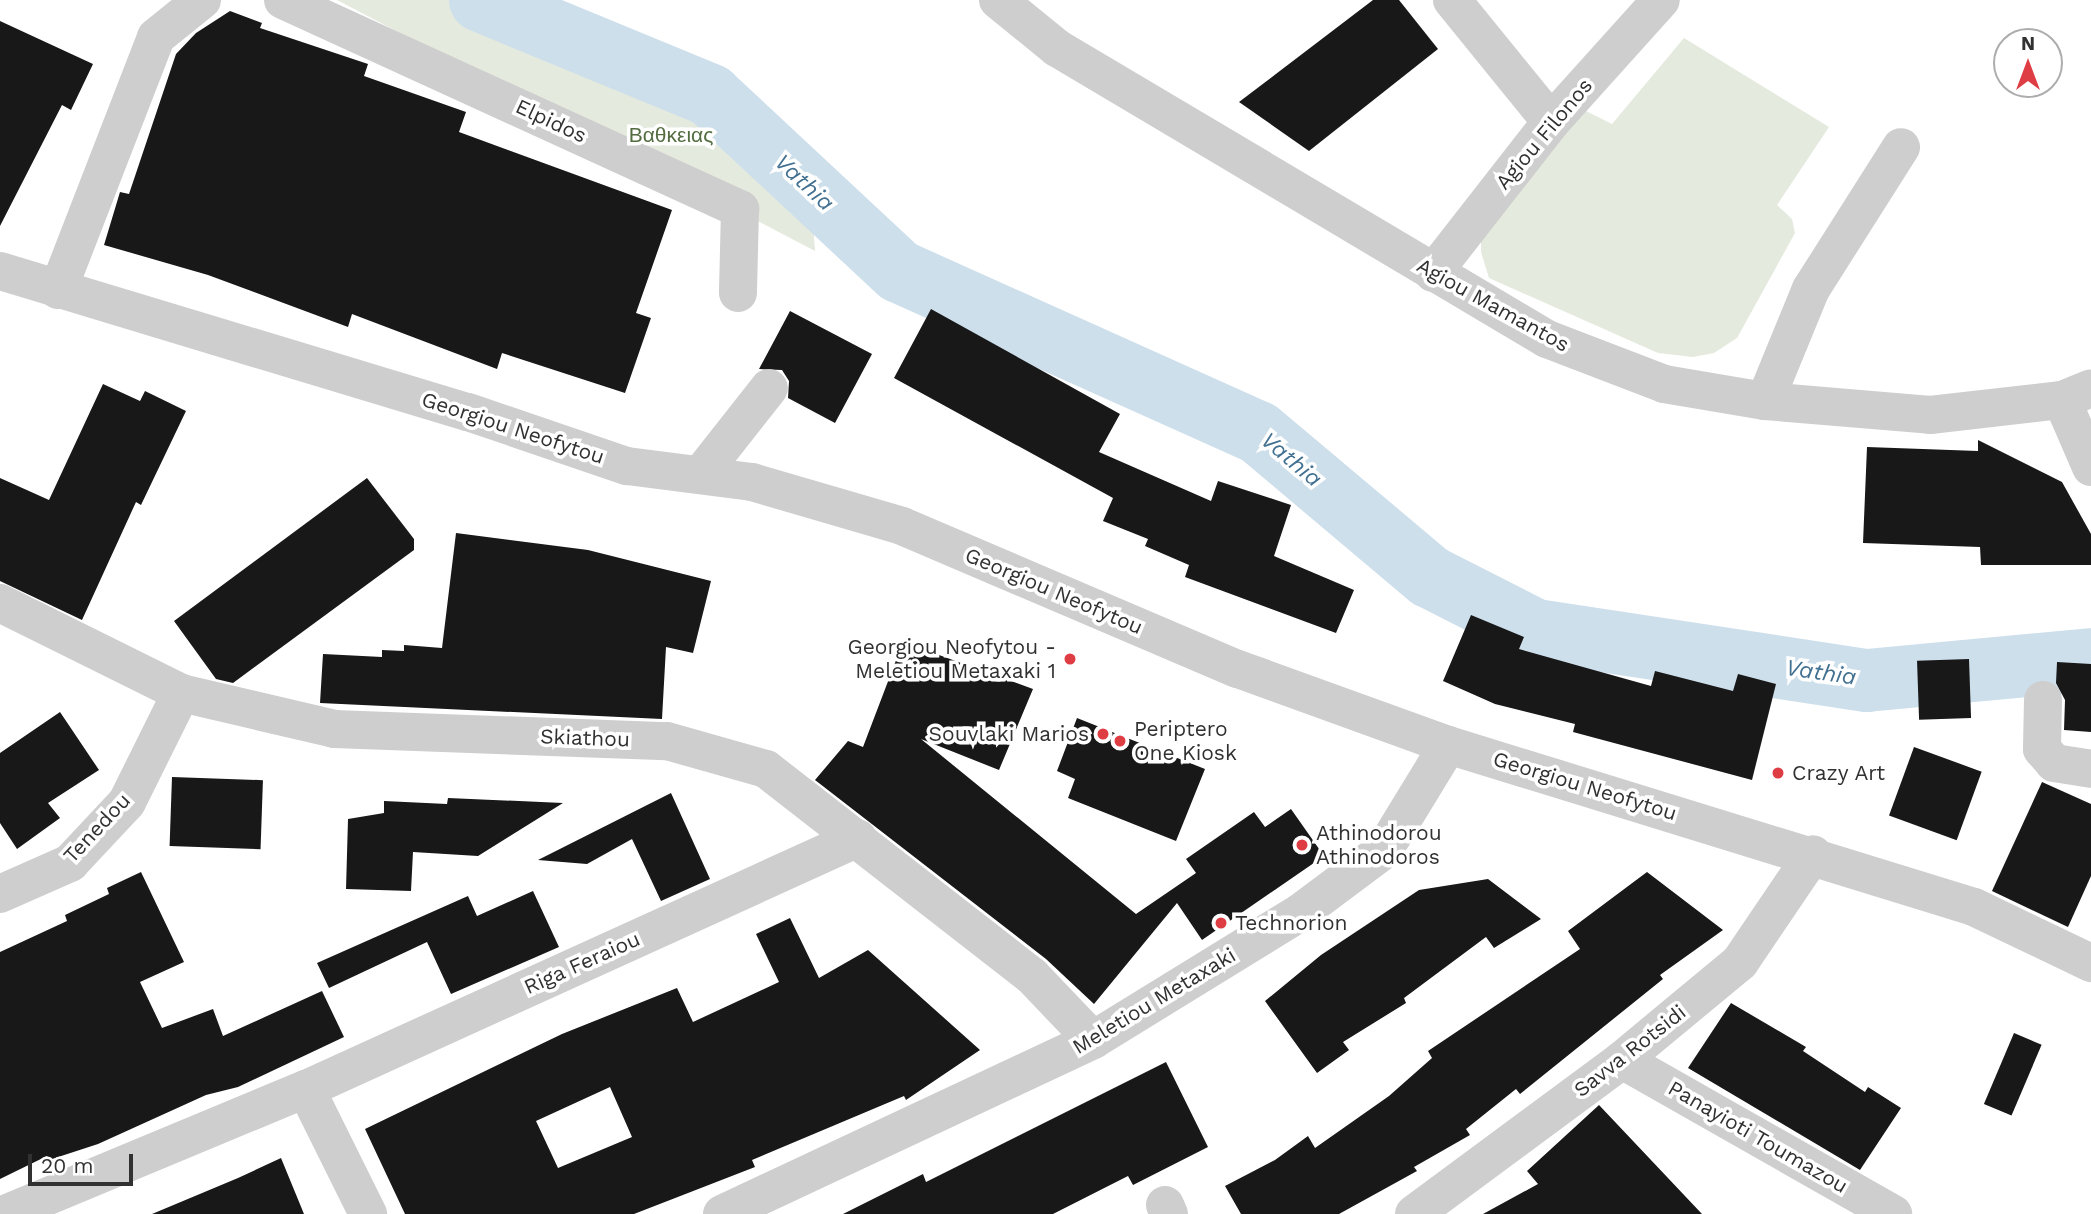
<!DOCTYPE html>
<html>
<head>
<meta charset="utf-8">
<style>
	body { margin:0 }
	#map { position:relative; width:2091px; height:1214px; overflow:hidden; background:#fff; font-family:"Work Sans",sans-serif }
	div>[style] { position:absolute }
	[style*='--x'] { left:calc(var(--x)*1px); top:calc(var(--y)*1px); width:calc(var(--w)*1px); rotate:calc(var(--a)*1deg) }
	.green>* { inset:0; background:#e4eadd }
	.river>* { height:63px; margin:-31.5px; padding:0 31.5px; transform-origin:31.5px; border-radius:31.5px; background:#cedfec }
	.building>* { inset:0; background:#181818; transform-origin:0 0 }
	.minor>* { height:38px; margin:-19px; padding:0 19px; transform-origin:19px; border-radius:19px; background:#cecece }
	.dots>* { width:19px; height:19px; translate:-50% -50%; box-sizing:border-box; border:4px solid #fff; border-radius:50% }
	span { translate:-50% -50%; white-space:nowrap; text-align:center; line-height:1.15; -webkit-text-stroke:7px #fff; paint-order:stroke }
	.street-label { font-size:21px; color:#313131 }
	.park-label { font-size:21px; color:#536c40 }
	.poi-label { font-size:21px; color:#313131 }
	.right { translate:-100% -50%; text-align:right }
	.left { translate:0 -50%; text-align:left }
	.water-label { font-size:23px; color:#427091; font-style:italic }
	.north { position:absolute; left:1993px; top:28px; width:70px; height:70px; box-sizing:border-box; background:#fff; border:2px solid #adadad; border-radius:50%; rotate:0deg; font-size:19px; font-weight:700; line-height:28px; text-align:center; color:#313131 }
	.north::after { content:''; display:block; margin:auto; width:24px; height:32px; background:#de3d44; clip-path:polygon(50% 0,100% 100%,50% 72%,0 100%) }
	.scale { position:absolute; left:28px; top:1154px; width:105px; height:32px; box-sizing:border-box; border:4px solid #313131; border-top:0; padding-left:9px; font-size:21px; line-height:24px; white-space:nowrap; color:#313131; -webkit-text-stroke:5px #fff; paint-order:stroke }
</style>
</head>
<body>
<div id="map">
	<div class="green">
		<div style="clip-path:polygon(337px 0,465px 0,697px 107px,812px 209px,815px 251px)"></div>
		<div style="clip-path:polygon(1684px 38px,1829px 127px,1777px 205px,1792px 219px,1795px 233px,1737px 338px,1714px 353px,1693px 357px,1658px 353px,1489px 278px,1481px 252px,1481px 233px,1584px 110px,1612px 124px)"></div>
	</div>
	<div class="river">
		<div style="--x:480;--y:0;--w:249;--a:22.4"></div>
		<div style="--x:710;--y:95;--w:258;--a:43"></div>
		<div style="--x:899;--y:271;--w:393;--a:24.2"></div>
		<div style="--x:1258;--y:432;--w:224;--a:40.1"></div>
		<div style="--x:1429;--y:576;--w:119;--a:27"></div>
		<div style="--x:1535;--y:630;--w:335;--a:8.6"></div>
		<div style="--x:1866;--y:680;--w:226;--a:-5.3"></div>
	</div>
	<div class="building">
		<div style="clip-path:polygon(1373px 0,1399px 0,1438px 49px,1309px 151px,1239px 102px)"></div>
		<div style="clip-path:polygon(230px 11px,262px 23px,260px 28px,368px 64px,364px 76px,466px 112px,459px 132px,672px 210px,636px 313px,651px 318px,625px 393px,502px 353px,497px 369px,352px 314px,348px 327px,208px 275px,104px 245px,120px 192px,129px 194px,176px 54px,196px 33px)"></div>
		<div style="clip-path:polygon(0 21px,93px 64px,71px 110px,62px 105px,0 226px)"></div>
		<div style="clip-path:polygon(931px 309px,1120px 414px,1099px 452px,1211px 501px,1218px 481px,1291px 505px,1274px 556px,1354px 590px,1336px 633px,1185px 577px,1189px 565px,1145px 546px,1148px 539px,1103px 521px,1113px 498px,894px 378px)"></div>
		<div style="clip-path:polygon(790px 311px,872px 354px,835px 423px,788px 398px,789px 381px,782px 370px,759px 369px)"></div>
		<div style="clip-path:polygon(103px 384px,140px 401px,145px 391px,186px 411px,141px 505px,136px 502px,82px 620px,0 581px,0 478px,49px 500px)"></div>
		<div style="clip-path:polygon(1978px 440px,2062px 482px,2091px 534px,2091px 565px,1981px 565px,1980px 547px,1863px 543px,1867px 447px,1978px 451px)"></div>
		<div style="clip-path:polygon(367px 478px,414px 539px,414px 550px,233px 683px,216px 679px,174px 621px)"></div>
		<div style="clip-path:polygon(456px 533px,588px 550px,711px 581px,693px 653px,666px 647px,662px 719px,320px 703px,323px 654px,382px 657px,382px 650px,404px 651px,404px 645px,442px 648px)"></div>
		<div style="clip-path:polygon(1471px 615px,1524px 637px,1519px 649px,1651px 686px,1655px 671px,1733px 691px,1738px 674px,1776px 684px,1752px 780px,1573px 732px,1575px 724px,1495px 704px,1443px 681px)"></div>
		<div style="clip-path:polygon(903px 642px,1033px 689px,999px 770px,921px 739px,1136px 914px,1196px 873px,1186px 859px,1254px 812px,1265px 827px,1291px 809px,1324px 856px,1202px 940px,1177px 903px,1094px 1004px,1046px 959px,815px 780px,848px 741px,863px 747px)"></div>
		<div style="left:1969px;top:659px;width:59px;height:52px;rotate:88deg"></div>
		<div style="clip-path:polygon(2057px 662px,2091px 664px,2091px 732px,2064px 730px,2065px 700px,2056px 683px)"></div>
		<div style="clip-path:polygon(60px 712px,99px 770px,48px 803px,60px 818px,17px 849px,0 823px,0 753px)"></div>
		<div style="clip-path:polygon(1077px 718px,1205px 769px,1176px 841px,1068px 798px,1075px 779px,1057px 771px)"></div>
		<div style="left:1914px;top:747px;width:72px;height:73px;rotate:20deg"></div>
		<div style="left:172px;top:777px;width:91px;height:69px;rotate:2deg"></div>
		<div style="clip-path:polygon(2042px 782px,2091px 804px,2091px 876px,2068px 927px,1992px 891px)"></div>
		<div style="clip-path:polygon(671px 793px,710px 879px,661px 901px,632px 839px,587px 864px,538px 860px)"></div>
		<div style="clip-path:polygon(448px 798px,563px 803px,478px 856px,413px 852px,411px 891px,346px 889px,348px 819px,384px 813px,384px 801px,447px 804px)"></div>
		<div style="clip-path:polygon(141px 872px,184px 962px,140px 982px,162px 1028px,213px 1009px,223px 1036px,322px 991px,344px 1037px,238px 1087px,206px 1095px,98px 1144px,49px 1160px,47px 1156px,0 1179px,0 952px,67px 921px,65px 915px,109px 894px,107px 888px)"></div>
		<div style="clip-path:polygon(1647px 872px,1723px 930px,1660px 975px,1663px 979px,1520px 1094px,1516px 1089px,1466px 1129px,1470px 1135px,1414px 1167px,1417px 1171px,1339px 1214px,1241px 1214px,1225px 1186px,1275px 1160px,1308px 1136px,1315px 1148px,1389px 1096px,1432px 1058px,1428px 1051px,1580px 949px,1568px 931px)"></div>
		<div style="clip-path:polygon(1488px 879px,1541px 919px,1494px 948px,1486px 937px,1404px 998px,1406px 1003px,1343px 1042px,1349px 1050px,1317px 1073px,1265px 1001px,1321px 955px,1419px 890px)"></div>
		<div style="clip-path:polygon(533px 891px,559px 947px,451px 994px,427px 942px,329px 988px,317px 963px,468px 896px,477px 916px)"></div>
		<div style="clip-path:polygon(evenodd,790px 918px,819px 978px,868px 950px,980px 1050px,906px 1100px,904px 1096px,752px 1160px,755px 1167px,634px 1214px,405px 1214px,365px 1129px,562px 1034px,677px 988px,693px 1022px,779px 982px,756px 934px,790px 918px,610px 1087px,632px 1137px,558px 1168px,536px 1121px,610px 1087px)"></div>
		<div style="clip-path:polygon(1731px 1003px,1806px 1047px,1803px 1051px,1865px 1092px,1868px 1087px,1901px 1108px,1860px 1170px,1688px 1068px)"></div>
		<div style="left:2014px;top:1033px;width:30px;height:77px;rotate:23deg"></div>
		<div style="clip-path:polygon(1166px 1062px,1208px 1147px,1133px 1185px,1128px 1176px,1053px 1214px,843px 1214px,923px 1174px,926px 1182px)"></div>
		<div style="clip-path:polygon(1599px 1105px,1702px 1214px,1483px 1214px,1538px 1184px,1527px 1171px)"></div>
		<div style="clip-path:polygon(281px 1158px,304px 1214px,152px 1214px,238px 1178px)"></div>
	</div>
	<div class="minor">
		<div style="--x:283;--y:0;--w:503;--a:24.58"></div>
		<div style="--x:740;--y:209;--w:84;--a:91.4"></div>
		<div style="--x:998;--y:0;--w:76;--a:39.1"></div>
		<div style="--x:1057;--y:48;--w:570;--a:30.71"></div>
		<div style="--x:1547;--y:339;--w:125;--a:21"></div>
		<div style="--x:1664;--y:384;--w:102;--a:9.6"></div>
		<div style="--x:1765;--y:401;--w:166;--a:4.8"></div>
		<div style="--x:1930;--y:415;--w:133;--a:-6.5"></div>
		<div style="--x:2062;--y:400;--w:31;--a:-22"></div>
		<div style="--x:1452;--y:0;--w:157;--a:50.9"></div>
		<div style="--x:0;--y:271;--w:489;--a:16.8"></div>
		<div style="--x:468;--y:412;--w:168;--a:18.8"></div>
		<div style="--x:627;--y:466;--w:126;--a:7.3"></div>
		<div style="--x:752;--y:482;--w:156;--a:16.3"></div>
		<div style="--x:902;--y:526;--w:365;--a:23.1"></div>
		<div style="--x:1238;--y:669;--w:223;--a:19.9"></div>
		<div style="--x:1448;--y:745;--w:550;--a:17.12"></div>
		<div style="--x:1974;--y:907;--w:130;--a:25.6"></div>
		<div style="--x:1433;--y:273;--w:192;--a:-52"></div>
		<div style="--x:1551;--y:122;--w:164;--a:-48"></div>
		<div style="--x:58;--y:290;--w:271;--a:-68.8"></div>
		<div style="--x:156;--y:37;--w:59;--a:-38.8"></div>
		<div style="--x:2062;--y:400;--w:73;--a:66.6"></div>
		<div style="--x:1765;--y:401;--w:121;--a:-67.7"></div>
		<div style="--x:1811;--y:289;--w:168;--a:-57.6"></div>
		<div style="--x:702;--y:473;--w:108;--a:-51.8"></div>
		<div style="--x:0;--y:603;--w:202;--a:26.4"></div>
		<div style="--x:181;--y:693;--w:157;--a:13.2"></div>
		<div style="--x:334;--y:729;--w:333;--a:2.1"></div>
		<div style="--x:667;--y:741;--w:103;--a:15.8"></div>
		<div style="--x:766;--y:769;--w:337;--a:37.9"></div>
		<div style="--x:1032;--y:976;--w:88;--a:46.4"></div>
		<div style="--x:2043;--y:700;--w:49;--a:91.2"></div>
		<div style="--x:2042;--y:749;--w:18;--a:49"></div>
		<div style="--x:2054;--y:763;--w:37;--a:9"></div>
		<div style="--x:0;--y:894;--w:77;--a:-23.9"></div>
		<div style="--x:70;--y:863;--w:83;--a:-46.9"></div>
		<div style="--x:127;--y:802;--w:122;--a:-63.6"></div>
		<div style="--x:1622;--y:1060;--w:312;--a:29.6"></div>
		<div style="--x:306;--y:1089;--w:140;--a:63.6"></div>
		<div style="--x:1165;--y:1205;--w:10;--a:66"></div>
		<div style="--x:5;--y:1214;--w:326;--a:-22.6"></div>
		<div style="--x:306;--y:1089;--w:606;--a:-24.45"></div>
		<div style="--x:722;--y:1214;--w:410;--a:-25.1"></div>
		<div style="--x:1093;--y:1040;--w:244;--a:-31.6"></div>
		<div style="--x:1301;--y:912;--w:104;--a:-36.8"></div>
		<div style="--x:1384;--y:850;--w:123;--a:-58.6"></div>
		<div style="--x:1414;--y:1214;--w:259;--a:-36.5"></div>
		<div style="--x:1622;--y:1060;--w:153;--a:-39.7"></div>
		<div style="--x:1740;--y:962;--w:130;--a:-55.9"></div>
	</div>
	<div class="dots">
		<div style="left:1070px;top:659px;background:#de3d44"></div>
		<div style="left:1103px;top:734px;background:#de3d44"></div>
		<div style="left:1120px;top:741px;background:#de3d44"></div>
		<div style="left:1778px;top:773px;background:#de3d44"></div>
		<div style="left:1302px;top:845px;background:#de3d44"></div>
		<div style="left:1221px;top:923px;background:#de3d44"></div>
	</div>
	<div class="street-label">
		<span style="left:551px;top:121px;rotate:25deg">Elpidos</span>
		<span style="left:1544px;top:134px;rotate:-50deg">Agiou Filonos</span>
		<span style="left:1493px;top:305px;rotate:29deg">Agiou Mamantos</span>
		<span style="left:513px;top:428px;rotate:18deg">Georgiou Neofytou</span>
		<span style="left:1054px;top:591px;rotate:23deg">Georgiou Neofytou</span>
		<span style="left:585px;top:738px;rotate:2deg">Skiathou</span>
		<span style="left:1585px;top:786px;rotate:17deg">Georgiou Neofytou</span>
		<span style="left:97px;top:828px;rotate:-47deg">Tenedou</span>
		<span style="left:582px;top:963px;rotate:-24deg">Riga Feraiou</span>
		<span style="left:1154px;top:1001px;rotate:-31deg">Meletiou Metaxaki</span>
		<span style="left:1630px;top:1051px;rotate:-38deg">Savva Rotsidi</span>
		<span style="left:1758px;top:1137px;rotate:30deg">Panayioti Toumazou</span>
	</div>
	<div class="park-label">
		<span style="left:671px;top:135px">Βαθκειας</span>
	</div>
	<div class="poi-label">
		<span class="right" style="left:1056px;top:659px">Georgiou Neofytou -<br>Meletiou Metaxaki 1</span>
		<span class="left" style="left:1134px;top:741px">Periptero<br>One Kiosk</span>
		<span class="right" style="left:1089px;top:734px">Souvlaki Marios</span>
		<span class="left" style="left:1792px;top:773px">Crazy Art</span>
		<span class="left" style="left:1316px;top:845px">Athinodorou<br>Athinodoros</span>
		<span class="left" style="left:1235px;top:923px">Technorion</span>
	</div>
	<div class="water-label">
		<span style="left:804px;top:183px;rotate:43deg">Vathia</span>
		<span style="left:1291px;top:460px;rotate:40deg">Vathia</span>
		<span style="left:1821px;top:673px;rotate:8deg">Vathia</span>
	</div>
	<div class="north">N</div>
	<div class="scale">20 m</div>
</div>
</body>
</html>
